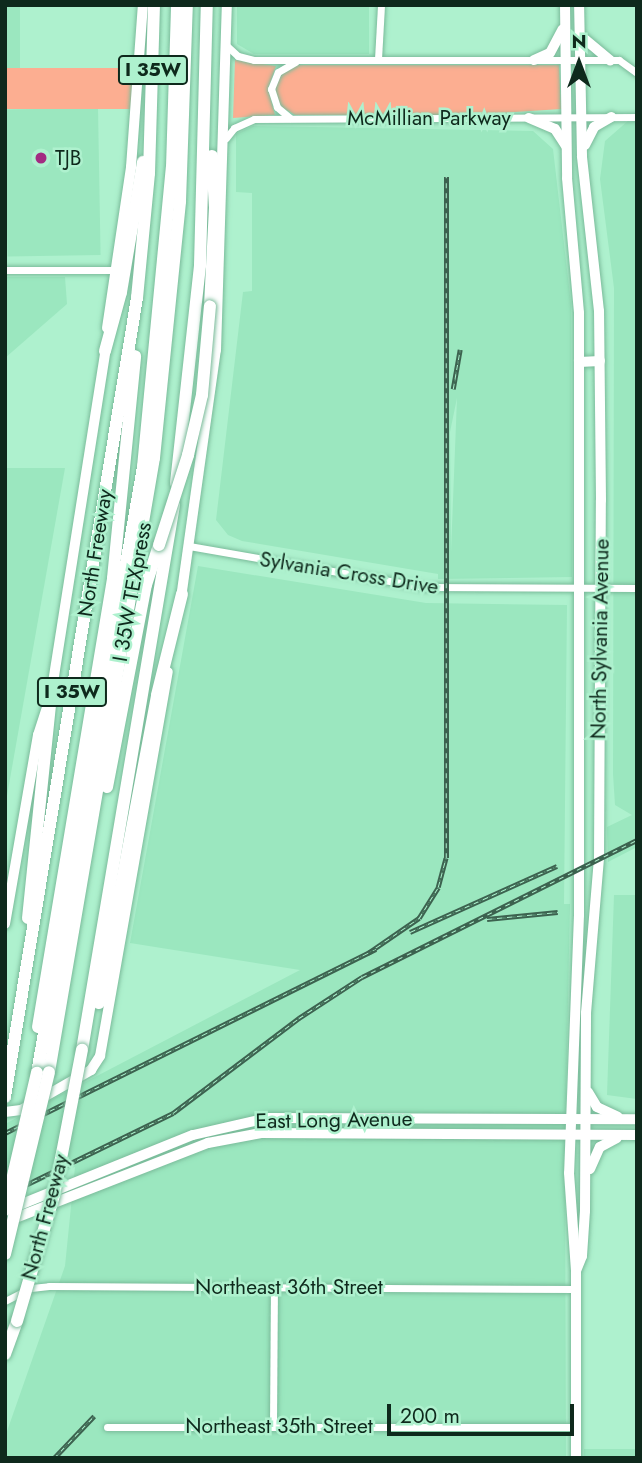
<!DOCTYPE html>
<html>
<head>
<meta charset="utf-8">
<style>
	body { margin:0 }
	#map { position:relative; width:642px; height:1463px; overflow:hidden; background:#aef1ce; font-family:Jost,sans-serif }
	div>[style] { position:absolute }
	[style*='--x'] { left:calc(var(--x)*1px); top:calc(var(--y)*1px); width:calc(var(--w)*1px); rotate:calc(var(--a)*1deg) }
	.built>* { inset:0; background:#9be7bf; transform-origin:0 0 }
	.green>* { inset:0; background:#fcae91; transform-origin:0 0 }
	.roads { filter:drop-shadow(0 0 2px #7abb9a) drop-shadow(0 0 2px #7abb9a) }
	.street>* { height:7px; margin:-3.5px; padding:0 3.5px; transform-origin:3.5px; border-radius:3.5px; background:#fff }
	.secondary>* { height:10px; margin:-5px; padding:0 5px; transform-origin:5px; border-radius:5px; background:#fff }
	.highway>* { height:12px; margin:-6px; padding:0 6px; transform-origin:6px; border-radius:6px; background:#fff }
	.rail>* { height:4.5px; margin-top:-2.25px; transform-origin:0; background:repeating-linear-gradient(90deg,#aef1ce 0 5px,#3c624f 0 10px); box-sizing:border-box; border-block:2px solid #3c624f }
	.bridges { filter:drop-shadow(0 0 2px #7abb9a) drop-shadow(0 0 2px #7abb9a) }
	.highway-bridge>* { height:12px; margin:-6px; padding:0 6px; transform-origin:6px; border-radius:6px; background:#fff }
	.dots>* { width:19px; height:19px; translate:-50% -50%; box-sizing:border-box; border:4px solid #aef1ce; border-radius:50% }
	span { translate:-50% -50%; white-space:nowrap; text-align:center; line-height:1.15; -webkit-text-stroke:5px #aef1ce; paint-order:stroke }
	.shield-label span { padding:2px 5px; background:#aef1ce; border:2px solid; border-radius:5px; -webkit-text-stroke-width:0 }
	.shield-label { font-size:19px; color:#0e291c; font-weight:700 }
	.street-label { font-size:21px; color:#0e291c }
	.poi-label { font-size:21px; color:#0e291c }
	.left { translate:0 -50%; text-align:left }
	.frame { position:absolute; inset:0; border:7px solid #0e291c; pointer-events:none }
	.north { position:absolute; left:544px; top:28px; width:70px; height:70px; -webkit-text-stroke:5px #aef1ce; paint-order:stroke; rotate:0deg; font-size:19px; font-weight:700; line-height:28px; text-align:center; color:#0e291c }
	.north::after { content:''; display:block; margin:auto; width:24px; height:32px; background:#0e291c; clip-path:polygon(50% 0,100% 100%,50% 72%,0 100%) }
	.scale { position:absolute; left:387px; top:1404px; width:187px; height:32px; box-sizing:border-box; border:4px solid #0e291c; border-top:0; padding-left:9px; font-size:21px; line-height:24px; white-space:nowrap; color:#0e291c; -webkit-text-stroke:5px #aef1ce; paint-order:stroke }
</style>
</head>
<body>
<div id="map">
	<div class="built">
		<div style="left:5px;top:5px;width:15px;height:63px"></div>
		<div style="clip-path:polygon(237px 5px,369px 5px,369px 54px,254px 54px,237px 44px)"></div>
		<div style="left:98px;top:108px;width:147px;height:93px;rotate:89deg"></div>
		<div style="clip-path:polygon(629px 120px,637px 120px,637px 847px,608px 862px,607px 827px,632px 815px,615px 805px,613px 774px,614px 288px,600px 179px,605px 141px)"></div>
		<div style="clip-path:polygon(evenodd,253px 126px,533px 131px,553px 149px,571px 304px,572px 577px,438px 579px,438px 574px,242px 541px,228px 535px,216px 520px,243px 292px,252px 291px,252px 193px,236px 192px,236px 134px,253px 126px,457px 398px,451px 552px,450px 432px,457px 398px)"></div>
		<div style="clip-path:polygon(5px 277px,65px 277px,67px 304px,5px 358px)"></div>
		<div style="clip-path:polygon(5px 468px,65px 468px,5px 807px)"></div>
		<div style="clip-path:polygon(198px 566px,426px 603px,567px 605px,564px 904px,570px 904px,565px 1147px,566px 1458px,5px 1458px,5px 1437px,65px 1266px,75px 1167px,5px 1197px,5px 1124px,300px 970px,130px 943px)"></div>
		<div style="clip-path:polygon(614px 895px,637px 895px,637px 1099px,607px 1095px)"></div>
		<div style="left:584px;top:1449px;width:53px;height:9px"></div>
	</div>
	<div class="green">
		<div style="clip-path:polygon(235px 60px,276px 66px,268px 89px,275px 115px,233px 118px)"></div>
		<div style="clip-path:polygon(295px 65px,559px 65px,561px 109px,470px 115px,295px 115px,280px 106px,274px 90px,279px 75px)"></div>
		<div style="left:5px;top:68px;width:129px;height:41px"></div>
	</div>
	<div class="roads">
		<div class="street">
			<div style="--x:226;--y:45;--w:16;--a:43"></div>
			<div style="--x:238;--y:56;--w:16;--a:14"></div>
			<div style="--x:254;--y:60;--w:365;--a:0"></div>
			<div style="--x:619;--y:60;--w:22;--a:36"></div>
			<div style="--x:378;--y:59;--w:54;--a:-86.8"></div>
			<div style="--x:290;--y:118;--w:17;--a:-140"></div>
			<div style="--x:277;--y:107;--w:19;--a:-108"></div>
			<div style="--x:271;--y:89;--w:18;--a:-68"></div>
			<div style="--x:278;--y:72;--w:20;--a:-30"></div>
			<div style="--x:226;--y:138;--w:13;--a:-51"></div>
			<div style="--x:234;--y:128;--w:22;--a:-24"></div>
			<div style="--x:254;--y:119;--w:383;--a:-0.3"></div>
			<div style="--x:5;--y:270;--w:109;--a:0"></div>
			<div style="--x:189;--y:546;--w:240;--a:9.9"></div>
			<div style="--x:425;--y:587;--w:212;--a:0.3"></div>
			<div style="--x:5;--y:1301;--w:29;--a:-27"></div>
			<div style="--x:31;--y:1288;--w:18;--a:-6"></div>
			<div style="--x:49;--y:1286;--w:527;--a:0.33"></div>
			<div style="--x:273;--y:1426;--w:138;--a:-89.6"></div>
			<div style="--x:107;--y:1427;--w:469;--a:0"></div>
		</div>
		<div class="secondary">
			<div style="--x:565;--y:5;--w:173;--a:89.3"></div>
			<div style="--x:567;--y:178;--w:136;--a:84.9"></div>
			<div style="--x:579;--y:313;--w:602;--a:90"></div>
			<div style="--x:579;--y:915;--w:258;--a:92.2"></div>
			<div style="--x:569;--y:1173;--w:98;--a:85.9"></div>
			<div style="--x:576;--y:1271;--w:187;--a:90"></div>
			<div style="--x:581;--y:36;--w:38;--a:40"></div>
			<div style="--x:534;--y:60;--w:17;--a:-24"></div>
			<div style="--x:550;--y:53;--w:27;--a:-62"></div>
			<div style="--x:529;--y:118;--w:28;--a:23"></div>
			<div style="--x:555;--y:129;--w:20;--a:57"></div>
			<div style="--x:585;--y:145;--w:20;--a:-63"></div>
			<div style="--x:594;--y:127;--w:20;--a:-30"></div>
			<div style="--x:107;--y:328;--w:163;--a:-81.5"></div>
			<div style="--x:131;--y:167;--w:162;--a:-85.8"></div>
			<div style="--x:579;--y:362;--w:21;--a:-3"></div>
			<div style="--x:181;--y:598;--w:250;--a:-82"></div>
			<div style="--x:216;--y:350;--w:345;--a:-88.2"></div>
			<div style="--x:5;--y:924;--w:192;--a:-80.1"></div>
			<div style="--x:38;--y:735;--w:42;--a:-72"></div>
			<div style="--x:51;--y:695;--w:353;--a:-81"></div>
			<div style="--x:588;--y:1092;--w:17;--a:59"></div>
			<div style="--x:597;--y:1107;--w:23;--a:25"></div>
			<div style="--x:5;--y:1112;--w:16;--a:-7"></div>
			<div style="--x:21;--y:1110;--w:81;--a:-29.7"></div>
			<div style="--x:91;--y:1070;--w:17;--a:-57"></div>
			<div style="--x:100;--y:1056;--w:390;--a:-80"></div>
			<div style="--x:590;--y:1169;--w:24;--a:-66"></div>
			<div style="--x:600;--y:1147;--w:19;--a:-28"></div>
			<div style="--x:12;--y:1208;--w:195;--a:-22"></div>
			<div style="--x:193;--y:1135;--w:76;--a:-12.9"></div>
			<div style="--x:267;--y:1118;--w:370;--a:0.2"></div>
			<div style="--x:5;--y:1222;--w:218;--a:-21.3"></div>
			<div style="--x:208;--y:1143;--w:54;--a:-10.7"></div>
			<div style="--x:261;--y:1133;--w:376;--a:0.3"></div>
			<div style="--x:576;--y:1271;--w:16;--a:-68"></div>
			<div style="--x:582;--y:1256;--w:45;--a:-86.2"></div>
			<div style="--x:585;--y:1211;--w:198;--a:-89.7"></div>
			<div style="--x:586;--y:1013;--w:156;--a:-85.2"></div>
			<div style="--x:599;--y:858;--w:358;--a:-89.7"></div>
			<div style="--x:601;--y:500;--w:189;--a:-90.6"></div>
			<div style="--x:599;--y:311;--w:156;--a:-96.3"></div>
			<div style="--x:582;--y:156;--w:151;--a:-91.1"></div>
		</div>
		<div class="highway">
			<div style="--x:210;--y:306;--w:98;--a:-87.1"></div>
			<div style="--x:215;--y:208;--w:52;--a:-93.3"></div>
			<div style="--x:105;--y:351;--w:61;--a:-74.8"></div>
			<div style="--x:121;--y:292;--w:132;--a:-80.4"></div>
			<div style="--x:176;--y:483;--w:219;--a:-83.7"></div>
			<div style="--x:200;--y:265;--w:260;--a:-88.5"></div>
			<div style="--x:107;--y:787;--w:206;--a:-79.1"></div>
			<div style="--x:146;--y:585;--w:42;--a:-72"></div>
			<div style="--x:28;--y:918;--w:224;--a:-84.1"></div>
			<div style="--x:99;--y:1003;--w:313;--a:-79.3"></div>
			<div style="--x:157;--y:695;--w:104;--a:-76.1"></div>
			<div style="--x:38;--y:1027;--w:455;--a:-80.5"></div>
			<div style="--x:113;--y:578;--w:223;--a:-84.3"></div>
			<div style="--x:82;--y:1050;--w:553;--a:-80.42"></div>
			<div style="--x:49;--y:1072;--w:623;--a:-80.3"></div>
			<div style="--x:154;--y:458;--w:258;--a:-84.2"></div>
			<div style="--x:180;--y:201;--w:196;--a:-88"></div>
			<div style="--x:37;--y:1073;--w:615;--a:-80.08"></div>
			<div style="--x:143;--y:467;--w:301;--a:-84.5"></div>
			<div style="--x:172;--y:167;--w:162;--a:-88.2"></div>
			<div style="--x:5;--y:1097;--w:810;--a:-80.62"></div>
			<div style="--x:137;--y:298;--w:126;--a:-84.5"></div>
			<div style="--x:149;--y:173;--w:168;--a:-88.3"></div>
			<div style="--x:5;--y:1354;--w:35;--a:-70"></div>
		</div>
	</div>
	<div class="rail">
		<div style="--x:453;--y:389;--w:40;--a:-80"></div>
		<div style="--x:487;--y:919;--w:71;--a:-5.6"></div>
		<div style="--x:410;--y:932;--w:161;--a:-24.2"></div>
		<div style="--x:368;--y:953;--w:62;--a:-34.5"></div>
		<div style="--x:419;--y:918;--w:36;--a:-58"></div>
		<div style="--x:438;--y:887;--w:30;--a:-75"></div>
		<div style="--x:446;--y:858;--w:681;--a:-90"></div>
		<div style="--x:5;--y:1133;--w:414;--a:-26.4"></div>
		<div style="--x:5;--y:1195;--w:187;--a:-26"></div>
		<div style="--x:173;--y:1113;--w:158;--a:-37"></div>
		<div style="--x:299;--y:1018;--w:75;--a:-33.1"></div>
		<div style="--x:362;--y:977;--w:307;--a:-26.5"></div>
		<div style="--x:54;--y:1458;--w:58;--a:-46.4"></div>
	</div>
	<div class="bridges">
		<div class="highway-bridge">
			<div style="--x:159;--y:545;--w:95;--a:-72.1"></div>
			<div style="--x:188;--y:455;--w:62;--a:-76.9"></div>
			<div style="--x:202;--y:395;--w:89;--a:-84.9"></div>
			<div style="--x:5;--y:1210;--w:141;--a:-76.9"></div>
			<div style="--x:5;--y:1254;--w:187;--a:-76.4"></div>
			<div style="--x:17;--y:1321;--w:131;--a:-73.6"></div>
			<div style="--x:54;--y:1195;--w:148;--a:-79.1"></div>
		</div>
	</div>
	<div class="dots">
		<div style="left:41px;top:158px;background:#a32b82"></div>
	</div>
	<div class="shield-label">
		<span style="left:153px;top:70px">I 35W</span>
		<span style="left:72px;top:692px">I 35W</span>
	</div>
	<div class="street-label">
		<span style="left:429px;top:118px">McMillian Parkway</span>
		<span style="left:95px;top:553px;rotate:-81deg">North Freeway</span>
		<span style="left:349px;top:573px;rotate:9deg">Sylvania Cross Drive</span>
		<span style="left:132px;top:592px;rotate:-80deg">I 35W TEXpress</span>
		<span style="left:600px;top:639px;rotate:-89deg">North Sylvania Avenue</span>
		<span style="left:334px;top:1120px;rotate:-1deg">East Long Avenue</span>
		<span style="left:45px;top:1217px;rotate:-75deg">North Freeway</span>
		<span style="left:289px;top:1287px">Northeast 36th Street</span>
		<span style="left:279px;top:1426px">Northeast 35th Street</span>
	</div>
	<div class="poi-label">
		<span class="left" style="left:55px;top:158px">TJB</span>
	</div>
	<div class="frame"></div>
	<div class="north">N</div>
	<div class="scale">200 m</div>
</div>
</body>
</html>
